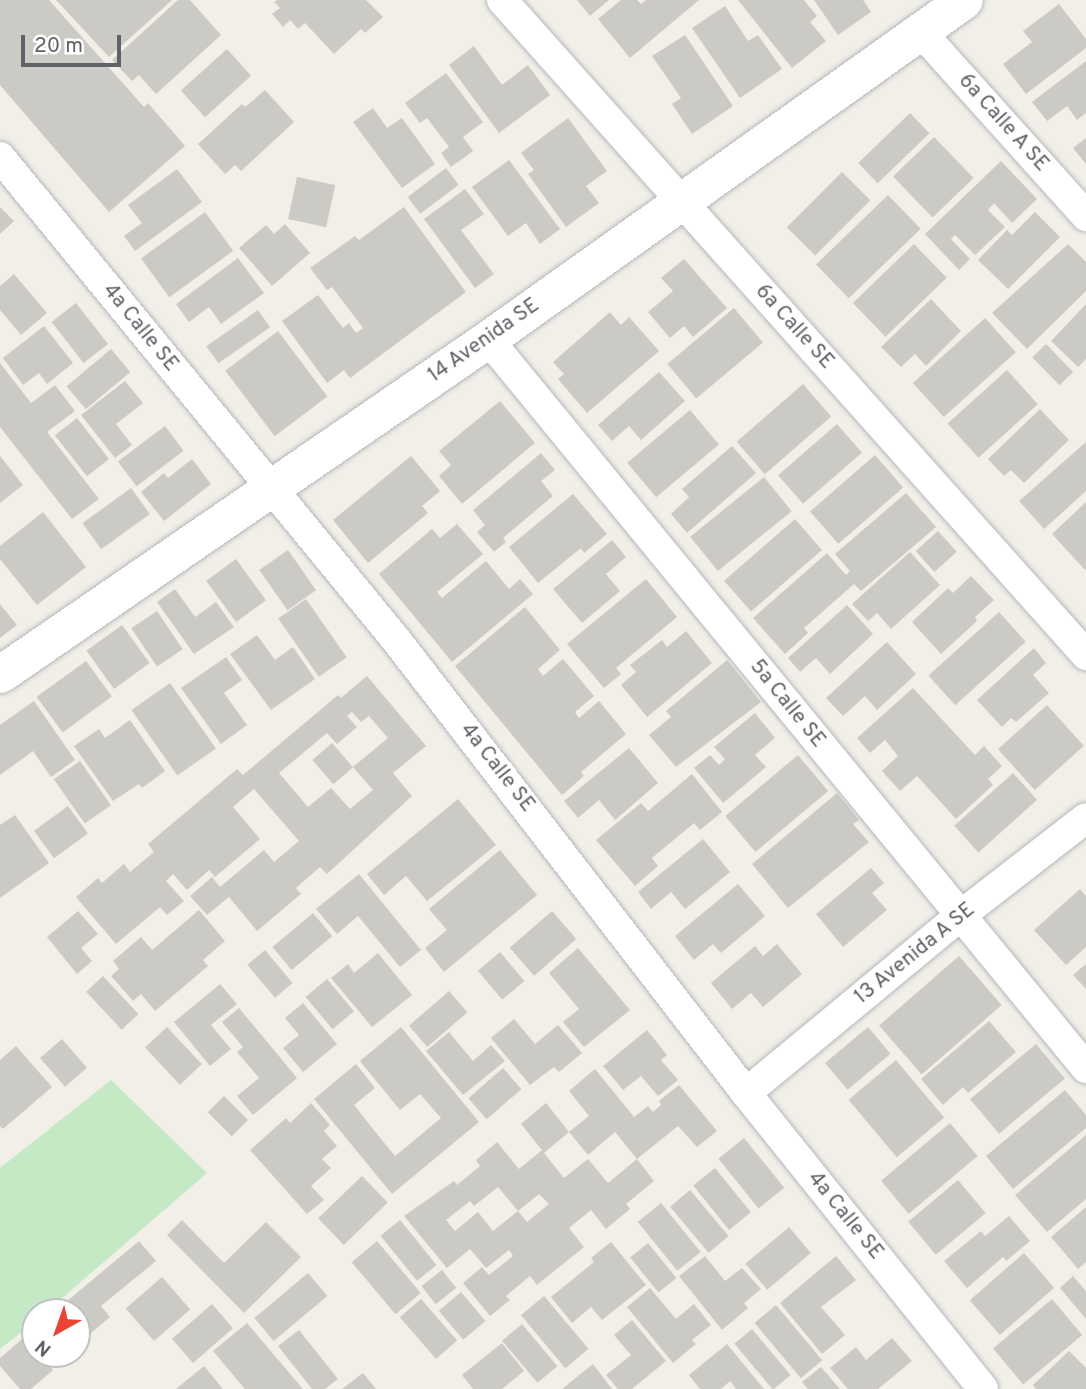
<!DOCTYPE html>
<html>
<head>
<meta charset="utf-8">
<style>
	body { margin:0 }
	#map { position:relative; width:1086px; height:1389px; overflow:hidden; background:#f1efe8; font-family:Overpass,sans-serif }
	div>[style] { position:absolute }
	[style*='--x'] { left:calc(var(--x)*1px); top:calc(var(--y)*1px); width:calc(var(--w)*1px); rotate:calc(var(--a)*1deg) }
	.green>* { inset:0; background:#c5e8c5 }
	.building>* { inset:0; background:#cccac5; transform-origin:0 0 }
	.roads { filter:drop-shadow(0 0 2px #b5b8bc) drop-shadow(0 0 2px #b5b8bc) }
	.minor>* { height:30px; margin:-15px; padding:0 15px; transform-origin:15px; border-radius:15px; background:#fff }
	.tertiary>* { height:37px; margin:-18.5px; padding:0 18.5px; transform-origin:18.5px; border-radius:18.5px; background:#fff }
	span { translate:-50% -50%; white-space:nowrap; text-align:center; line-height:1.15; -webkit-text-stroke:6px #fff; paint-order:stroke }
	.street-label { font-size:21px; color:#5f6368 }
	.north { position:absolute; left:21px; top:1298px; width:70px; height:70px; box-sizing:border-box; background:#fff; border:2px solid #bfc1c3; border-radius:50%; rotate:220deg; font-size:19px; font-weight:700; line-height:28px; text-align:center; color:#5f6368 }
	.north::after { content:''; display:block; margin:auto; width:24px; height:32px; background:#ea4335; clip-path:polygon(50% 0,100% 100%,50% 72%,0 100%) }
	.scale { position:absolute; left:21px; top:35px; width:100px; height:32px; box-sizing:border-box; border:4px solid #5f6368; border-top:0; padding-left:9px; font-size:21px; line-height:24px; white-space:nowrap; color:#5f6368; -webkit-text-stroke:5px #fff; paint-order:stroke }
</style>
</head>
<body>
<div id="map">
	<div class="green">
		<div style="clip-path:polygon(111px 1080px,207px 1173px,46px 1312px,35px 1312px,35px 1321px,0 1349px,0 1168px)"></div>
	</div>
	<div class="building">
		<div style="clip-path:polygon(0 0,49px 0,144px 107px,148px 103px,185px 146px,109px 212px,0 85px)"></div>
		<div style="clip-path:polygon(56px 0,172px 0,109px 57px)"></div>
		<div style="clip-path:polygon(178px 0,190px 0,221px 35px,156px 94px,139px 75px,132px 81px,112px 60px)"></div>
		<div style="clip-path:polygon(277px 0,366px 0,383px 17px,365px 33px,361px 29px,334px 54px,305px 23px,298px 29px,290px 20px,283px 27px,272px 14px,280px 8px,274px 2px)"></div>
		<div style="clip-path:polygon(577px 0,609px 0,590px 16px)"></div>
		<div style="clip-path:polygon(621px 0,637px 0,641px 4px,646px 0,699px 0,630px 58px,598px 19px)"></div>
		<div style="clip-path:polygon(738px 0,804px 0,817px 16px,810px 22px,826px 41px,792px 68px)"></div>
		<div style="clip-path:polygon(814px 0,863px 0,871px 12px,838px 35px)"></div>
		<div style="clip-path:polygon(1059px 4px,1086px 39px,1086px 48px,1026px 94px,1003px 64px,1032px 42px,1023px 31px)"></div>
		<div style="clip-path:polygon(725px 6px,748px 41px,758px 35px,782px 69px,740px 98px,692px 28px)"></div>
		<div style="clip-path:polygon(685px 35px,733px 106px,692px 134px,672px 104px,681px 98px,652px 56px)"></div>
		<div style="clip-path:polygon(474px 46px,502px 85px,528px 65px,550px 95px,499px 133px,449px 65px)"></div>
		<div style="left:227px;top:49px;width:36px;height:62px;rotate:48deg"></div>
		<div style="clip-path:polygon(1086px 61px,1086px 113px,1077px 120px,1067px 106px,1047px 121px,1032px 102px)"></div>
		<div style="clip-path:polygon(446px 73px,483px 122px,463px 137px,473px 151px,451px 167px,441px 153px,449px 147px,427px 118px,420px 123px,405px 103px)"></div>
		<div style="clip-path:polygon(265px 90px,294px 122px,241px 171px,235px 165px,225px 174px,198px 144px,242px 104px,245px 107px)"></div>
		<div style="clip-path:polygon(373px 108px,387px 128px,402px 118px,435px 164px,402px 188px,353px 122px)"></div>
		<div style="left:910px;top:113px;width:28px;height:72px;rotate:46deg"></div>
		<div style="clip-path:polygon(568px 118px,607px 171px,586px 186px,599px 203px,566px 227px,528px 174px,534px 170px,521px 153px)"></div>
		<div style="left:934px;top:137px;width:57px;height:57px;rotate:46deg"></div>
		<div style="clip-path:polygon(1086px 138px,1086px 164px,1073px 148px)"></div>
		<div style="clip-path:polygon(509px 160px,560px 229px,540px 244px,526px 223px,508px 236px,472px 187px)"></div>
		<div style="clip-path:polygon(1001px 161px,1037px 199px,1012px 223px,994px 203px,988px 210px,1005px 227px,975px 255px,955px 235px,951px 239px,970px 259px,959px 270px,925px 234px)"></div>
		<div style="left:446px;top:168px;width:21px;height:48px;rotate:53deg"></div>
		<div style="clip-path:polygon(177px 169px,202px 202px,135px 251px,124px 236px,142px 223px,128px 205px)"></div>
		<div style="left:842px;top:172px;width:40px;height:78px;rotate:45deg"></div>
		<div style="left:297px;top:177px;width:39px;height:43px;rotate:12deg"></div>
		<div style="clip-path:polygon(465px 189px,484px 214px,461px 230px,494px 274px,475px 288px,424px 219px)"></div>
		<div style="left:888px;top:195px;width:47px;height:100px;rotate:46deg"></div>
		<div style="clip-path:polygon(0 207px,14px 221px,0 234px)"></div>
		<div style="clip-path:polygon(404px 207px,466px 292px,350px 378px,344px 370px,327px 383px,282px 321px,318px 295px,343px 328px,349px 323px,356px 333px,363px 328px,332px 287px,327px 290px,310px 268px,355px 236px,359px 240px)"></div>
		<div style="left:205px;top:212px;width:48px;height:79px;rotate:54deg"></div>
		<div style="clip-path:polygon(1035px 212px,1060px 237px,1008px 289px,978px 260px,1007px 230px,1012px 235px)"></div>
		<div style="clip-path:polygon(285px 224px,310px 253px,272px 286px,239px 248px,266px 225px,274px 234px)"></div>
		<div style="left:914px;top:244px;width:47px;height:85px;rotate:46deg"></div>
		<div style="clip-path:polygon(1068px 244px,1086px 262px,1086px 291px,1027px 349px,992px 313px)"></div>
		<div style="clip-path:polygon(238px 258px,264px 293px,221px 324px,209px 307px,189px 322px,176px 304px)"></div>
		<div style="clip-path:polygon(684px 259px,727px 308px,693px 337px,684px 326px,670px 338px,648px 312px,673px 291px,661px 278px)"></div>
		<div style="clip-path:polygon(14px 274px,47px 313px,21px 335px,0 310px,0 286px)"></div>
		<div style="clip-path:polygon(931px 299px,961px 331px,926px 366px,915px 354px,901px 367px,881px 347px)"></div>
		<div style="left:76px;top:303px;width:52px;height:31px;rotate:52deg"></div>
		<div style="clip-path:polygon(1086px 304px,1086px 359px,1078px 367px,1051px 341px)"></div>
		<div style="left:734px;top:308px;width:45px;height:87px;rotate:50deg"></div>
		<div style="left:258px;top:310px;width:21px;height:63px;rotate:55deg"></div>
		<div style="clip-path:polygon(610px 312px,621px 325px,629px 317px,659px 351px,587px 413px,558px 379px,564px 374px,553px 362px)"></div>
		<div style="left:985px;top:318px;width:46px;height:97px;rotate:48deg"></div>
		<div style="clip-path:polygon(44px 326px,73px 363px,47px 384px,39px 373px,23px 385px,3px 358px)"></div>
		<div style="left:278px;top:331px;width:82px;height:66px;rotate:53deg"></div>
		<div style="left:1046px;top:344px;width:39px;height:19px;rotate:46deg"></div>
		<div style="left:111px;top:349px;width:30px;height:58px;rotate:50deg"></div>
		<div style="clip-path:polygon(0 363px,31px 403px,55px 385px,75px 411px,47px 432px,99px 499px,72px 519px,0 427px)"></div>
		<div style="left:1007px;top:370px;width:46px;height:80px;rotate:48deg"></div>
		<div style="clip-path:polygon(659px 372px,685px 401px,641px 440px,629px 426px,612px 441px,598px 425px)"></div>
		<div style="clip-path:polygon(125px 381px,143px 403px,116px 424px,132px 445px,115px 458px,81px 415px)"></div>
		<div style="left:803px;top:384px;width:43px;height:88px;rotate:49deg"></div>
		<div style="clip-path:polygon(500px 401px,535px 443px,462px 504px,439px 476px,451px 465px,439px 451px)"></div>
		<div style="clip-path:polygon(1040px 409px,1069px 440px,1024px 483px,1011px 470px,1004px 476px,988px 459px)"></div>
		<div style="left:690px;top:410px;width:45px;height:82px;rotate:50deg"></div>
		<div style="left:77px;top:418px;width:52px;height:28px;rotate:52deg"></div>
		<div style="left:837px;top:424px;width:38px;height:78px;rotate:49deg"></div>
		<div style="left:165px;top:426px;width:31px;height:59px;rotate:53deg"></div>
		<div style="clip-path:polygon(1086px 442px,1086px 491px,1044px 529px,1019px 501px)"></div>
		<div style="clip-path:polygon(732px 446px,756px 473px,687px 533px,671px 514px,689px 497px,682px 489px)"></div>
		<div style="clip-path:polygon(541px 453px,555px 470px,541px 481px,553px 496px,503px 538px,506px 542px,494px 552px,477px 532px,485px 525px,473px 510px)"></div>
		<div style="left:875px;top:455px;width:43px;height:86px;rotate:49deg"></div>
		<div style="clip-path:polygon(0 456px,23px 485px,0 503px)"></div>
		<div style="clip-path:polygon(411px 456px,440px 491px,422px 506px,428px 513px,368px 563px,333px 520px)"></div>
		<div style="clip-path:polygon(192px 459px,211px 484px,164px 521px,141px 492px,164px 473px,168px 478px)"></div>
		<div style="left:764px;top:477px;width:44px;height:95px;rotate:51deg"></div>
		<div style="left:131px;top:488px;width:32px;height:60px;rotate:54deg"></div>
		<div style="clip-path:polygon(906px 493px,936px 527px,861px 591px,854px 584px,804px 628px,808px 633px,785px 654px,753px 618px,827px 553px,846px 575px,850px 571px,835px 554px)"></div>
		<div style="clip-path:polygon(573px 494px,607px 534px,584px 553px,581px 548px,538px 583px,509px 547px)"></div>
		<div style="clip-path:polygon(1086px 502px,1086px 569px,1085px 570px,1052px 534px)"></div>
		<div style="clip-path:polygon(43px 512px,86px 567px,37px 605px,0 559px,0 546px)"></div>
		<div style="left:795px;top:519px;width:41px;height:94px;rotate:49deg"></div>
		<div style="clip-path:polygon(457px 524px,483px 554px,437px 592px,442px 598px,486px 561px,509px 589px,520px 579px,533px 594px,452px 662px,379px 574px,432px 529px,440px 538px)"></div>
		<div style="left:938px;top:531px;width:28px;height:30px;rotate:48deg"></div>
		<div style="clip-path:polygon(612px 540px,626px 557px,606px 574px,620px 591px,582px 623px,553px 589px)"></div>
		<div style="left:288px;top:550px;width:49px;height:35px;rotate:55deg"></div>
		<div style="clip-path:polygon(910px 552px,940px 585px,891px 629px,877px 613px,868px 621px,852px 604px)"></div>
		<div style="left:236px;top:559px;width:51px;height:37px;rotate:54deg"></div>
		<div style="clip-path:polygon(971px 576px,994px 600px,975px 617px,977px 621px,941px 654px,912px 622px,948px 588px,953px 593px)"></div>
		<div style="clip-path:polygon(646px 579px,677px 617px,616px 668px,621px 674px,604px 688px,567px 644px)"></div>
		<div style="clip-path:polygon(175px 589px,195px 617px,216px 602px,234px 627px,194px 654px,157px 602px)"></div>
		<div style="left:306px;top:599px;width:71px;height:34px;rotate:55deg"></div>
		<div style="clip-path:polygon(0 604px,17px 625px,0 638px)"></div>
		<div style="clip-path:polygon(847px 605px,873px 634px,830px 674px,816px 658px,800px 672px,788px 658px)"></div>
		<div style="clip-path:polygon(525px 607px,560px 650px,538px 669px,543px 676px,563px 659px,594px 696px,575px 712px,579px 718px,599px 701px,626px 734px,581px 772px,584px 776px,562px 795px,455px 666px)"></div>
		<div style="left:157px;top:611px;width:46px;height:31px;rotate:56deg"></div>
		<div style="left:999px;top:612px;width:40px;height:95px;rotate:48deg"></div>
		<div style="left:122px;top:625px;width:47px;height:44px;rotate:54deg"></div>
		<div style="clip-path:polygon(686px 631px,712px 663px,647px 717px,621px 685px,636px 672px,630px 665px,662px 640px,667px 647px)"></div>
		<div style="clip-path:polygon(257px 635px,275px 660px,293px 647px,315px 679px,271px 710px,230px 654px)"></div>
		<div style="clip-path:polygon(887px 642px,916px 674px,877px 710px,865px 696px,843px 716px,826px 698px)"></div>
		<div style="clip-path:polygon(1034px 648px,1046px 663px,1033px 675px,1049px 693px,1016px 722px,1011px 718px,1002px 727px,977px 700px)"></div>
		<div style="clip-path:polygon(226px 657px,242px 680px,224px 693px,247px 725px,221px 744px,181px 688px)"></div>
		<div style="clip-path:polygon(727px 660px,761px 702px,676px 767px,649px 735px,671px 717px,666px 711px)"></div>
		<div style="left:86px;top:661px;width:44px;height:61px;rotate:54deg"></div>
		<div style="clip-path:polygon(evenodd,367px 676px,426px 746px,393px 773px,412px 796px,327px 874px,320px 867px,296px 888px,301px 894px,257px 931px,229px 897px,207px 915px,190px 896px,212px 877px,220px 887px,264px 850px,274px 862px,299px 841px,254px 789px,233px 807px,260px 839px,215px 877px,209px 870px,187px 890px,173px 874px,166px 881px,184px 901px,167px 915px,160px 907px,116px 944px,76px 897px,98px 878px,102px 883px,124px 864px,130px 872px,154px 852px,148px 844px,237px 769px,243px 775px,338px 695px,341px 698px,367px 676px,352px 712px,361px 722px,369px 716px,388px 738px,353px 767px,373px 790px,350px 809px,331px 788px,308px 807px,279px 773px,327px 733px,337px 744px,357px 727px,347px 716px,352px 712px)"></div>
		<div style="left:170px;top:683px;width:80px;height:47px;rotate:55deg"></div>
		<div style="clip-path:polygon(913px 688px,975px 755px,984px 746px,1002px 766px,988px 779px,993px 785px,956px 819px,917px 776px,900px 791px,882px 771px,898px 756px,885px 740px,870px 753px,857px 738px)"></div>
		<div style="clip-path:polygon(34px 701px,75px 760px,51px 777px,33px 751px,0 775px,0 725px)"></div>
		<div style="left:1047px;top:705px;width:55px;height:66px;rotate:48deg"></div>
		<div style="clip-path:polygon(755px 713px,775px 738px,755px 755px,766px 767px,723px 803px,694px 768px,710px 755px,719px 765px,725px 759px,714px 747px)"></div>
		<div style="clip-path:polygon(130px 720px,165px 771px,142px 788px,139px 784px,113px 801px,74px 746px,99px 729px,105px 738px)"></div>
		<div style="left:332px;top:743px;width:32px;height:26px;rotate:49deg"></div>
		<div style="clip-path:polygon(629px 748px,658px 783px,615px 820px,599px 800px,578px 818px,564px 801px)"></div>
		<div style="left:798px;top:755px;width:47px;height:95px;rotate:50deg"></div>
		<div style="left:80px;top:761px;width:54px;height:32px;rotate:55deg"></div>
		<div style="left:1013px;top:773px;width:36px;height:79px;rotate:48deg"></div>
		<div style="clip-path:polygon(692px 774px,722px 812px,700px 830px,694px 823px,652px 858px,658px 866px,635px 886px,596px 840px,641px 803px,648px 811px)"></div>
		<div style="clip-path:polygon(837px 793px,859px 820px,853px 824px,869px 842px,788px 908px,752px 864px)"></div>
		<div style="clip-path:polygon(458px 799px,496px 845px,427px 901px,406px 876px,384px 895px,367px 874px)"></div>
		<div style="left:68px;top:806px;width:34px;height:42px;rotate:54deg"></div>
		<div style="clip-path:polygon(15px 815px,49px 863px,0 898px,0 825px)"></div>
		<div style="clip-path:polygon(703px 839px,730px 872px,685px 909px,671px 892px,651px 909px,638px 892px)"></div>
		<div style="clip-path:polygon(500px 850px,537px 895px,444px 972px,425px 948px,447px 930px,429px 909px)"></div>
		<div style="clip-path:polygon(871px 868px,884px 883px,872px 893px,887px 910px,843px 947px,816px 914px)"></div>
		<div style="clip-path:polygon(359px 874px,421px 950px,400px 967px,358px 916px,337px 934px,316px 909px)"></div>
		<div style="clip-path:polygon(738px 884px,765px 916px,721px 953px,713px 944px,694px 960px,675px 936px)"></div>
		<div style="clip-path:polygon(1080px 889px,1086px 896px,1086px 947px,1066px 965px,1034px 930px)"></div>
		<div style="clip-path:polygon(199px 910px,225px 941px,203px 960px,208px 966px,155px 1011px,141px 994px,133px 1001px,111px 976px,119px 969px,113px 961px,141px 937px,152px 950px)"></div>
		<div style="clip-path:polygon(78px 911px,98px 934px,81px 948px,92px 961px,77px 974px,47px 937px)"></div>
		<div style="left:552px;top:911px;width:37px;height:56px;rotate:49deg"></div>
		<div style="left:313px;top:913px;width:30px;height:53px;rotate:50deg"></div>
		<div style="clip-path:polygon(777px 944px,802px 974px,763px 1007px,751px 993px,732px 1009px,711px 983px,755px 946px,763px 956px)"></div>
		<div style="clip-path:polygon(578px 948px,630px 1010px,584px 1047px,563px 1022px,579px 1009px,549px 973px)"></div>
		<div style="left:265px;top:950px;width:43px;height:23px;rotate:50deg"></div>
		<div style="left:500px;top:952px;width:38px;height:29px;rotate:50deg"></div>
		<div style="clip-path:polygon(378px 953px,412px 995px,372px 1027px,331px 978px,348px 964px,354px 973px)"></div>
		<div style="left:959px;top:956px;width:65px;height:106px;rotate:49deg"></div>
		<div style="clip-path:polygon(1086px 964px,1086px 989px,1073px 975px)"></div>
		<div style="left:103px;top:976px;width:52px;height:23px;rotate:47deg"></div>
		<div style="left:327px;top:979px;width:42px;height:28px;rotate:50deg"></div>
		<div style="clip-path:polygon(220px 984px,237px 1004px,211px 1025px,231px 1049px,210px 1066px,174px 1022px)"></div>
		<div style="left:449px;top:991px;width:28px;height:53px;rotate:49deg"></div>
		<div style="clip-path:polygon(303px 1003px,337px 1044px,303px 1072px,283px 1048px,299px 1035px,285px 1018px)"></div>
		<div style="clip-path:polygon(239px 1008px,297px 1078px,253px 1115px,237px 1096px,259px 1078px,237px 1052px,243px 1047px,222px 1022px)"></div>
		<div style="clip-path:polygon(514px 1019px,535px 1044px,558px 1025px,582px 1053px,559px 1072px,554px 1067px,530px 1085px,491px 1038px)"></div>
		<div style="clip-path:polygon(989px 1021px,1016px 1052px,968px 1093px,963px 1087px,943px 1105px,921px 1079px)"></div>
		<div style="left:167px;top:1027px;width:51px;height:30px;rotate:47deg"></div>
		<div style="clip-path:polygon(401px 1027px,479px 1122px,392px 1194px,314px 1099px,356px 1064px,375px 1088px,354px 1105px,377px 1134px,395px 1156px,417px 1138px,441px 1118px,420px 1094px,400px 1110px,360px 1061px)"></div>
		<div style="left:868px;top:1027px;width:35px;height:56px;rotate:50deg"></div>
		<div style="clip-path:polygon(647px 1030px,667px 1055px,661px 1060px,678px 1080px,658px 1096px,641px 1076px,623px 1090px,603px 1066px)"></div>
		<div style="clip-path:polygon(449px 1032px,473px 1061px,491px 1045px,505px 1061px,463px 1095px,426px 1051px)"></div>
		<div style="left:62px;top:1039px;width:38px;height:29px;rotate:49deg"></div>
		<div style="left:1036px;top:1044px;width:45px;height:86px;rotate:50deg"></div>
		<div style="clip-path:polygon(16px 1046px,52px 1087px,3px 1129px,0 1126px,0 1060px)"></div>
		<div style="left:896px;top:1060px;width:75px;height:62px;rotate:50deg"></div>
		<div style="left:503px;top:1068px;width:28px;height:46px;rotate:49deg"></div>
		<div style="clip-path:polygon(evenodd,595px 1069px,634px 1117px,648px 1106px,653px 1112px,661px 1105px,659px 1101px,679px 1085px,717px 1131px,697px 1147px,678px 1126px,637px 1159px,615px 1132px,588px 1155px,569px 1132px,544px 1153px,564px 1178px,588px 1159px,608px 1183px,637px 1159px,654px 1181px,626px 1204px,630px 1209px,606px 1229px,591px 1210px,569px 1228px,584px 1247px,537px 1285px,530px 1276px,506px 1296px,510px 1300px,490px 1316px,463px 1283px,482px 1267px,489px 1275px,513px 1256px,509px 1250px,486px 1268px,470px 1249px,447px 1268px,404px 1216px,454px 1181px,457px 1185px,480px 1166px,476px 1160px,497px 1142px,519px 1169px,542px 1150px,521px 1124px,546px 1103px,569px 1132px,589px 1116px,569px 1091px,595px 1069px,498px 1187px,518px 1211px,539px 1194px,549px 1204px,527px 1222px,518px 1211px,493px 1231px,478px 1212px,455px 1231px,446px 1220px,470px 1201px,474px 1206px,498px 1187px)"></div>
		<div style="clip-path:polygon(1065px 1090px,1086px 1115px,1086px 1128px,1013px 1189px,986px 1156px)"></div>
		<div style="left:224px;top:1096px;width:34px;height:23px;rotate:45deg"></div>
		<div style="clip-path:polygon(311px 1103px,330px 1125px,324px 1131px,337px 1146px,322px 1159px,331px 1168px,311px 1186px,324px 1200px,307px 1214px,250px 1150px,286px 1118px,290px 1123px)"></div>
		<div style="left:950px;top:1123px;width:43px;height:90px;rotate:50deg"></div>
		<div style="clip-path:polygon(1086px 1135px,1086px 1199px,1047px 1232px,1015px 1195px)"></div>
		<div style="left:744px;top:1138px;width:64px;height:33px;rotate:51deg"></div>
		<div style="left:715px;top:1168px;width:57px;height:28px;rotate:51deg"></div>
		<div style="left:362px;top:1176px;width:37px;height:61px;rotate:46deg"></div>
		<div style="left:958px;top:1180px;width:43px;height:65px;rotate:50deg"></div>
		<div style="left:690px;top:1190px;width:60px;height:26px;rotate:50deg"></div>
		<div style="left:661px;top:1203px;width:63px;height:30px;rotate:51deg"></div>
		<div style="clip-path:polygon(1086px 1207px,1086px 1262px,1078px 1269px,1051px 1237px)"></div>
		<div style="clip-path:polygon(1009px 1216px,1030px 1241px,1006px 1261px,1003px 1257px,967px 1288px,944px 1261px,981px 1231px,985px 1236px)"></div>
		<div style="clip-path:polygon(182px 1220px,224px 1263px,266px 1222px,301px 1257px,244px 1313px,167px 1235px)"></div>
		<div style="left:400px;top:1220px;width:58px;height:25px;rotate:51deg"></div>
		<div style="left:789px;top:1227px;width:34px;height:57px;rotate:50deg"></div>
		<div style="clip-path:polygon(139px 1241px,156px 1261px,101px 1306px,110px 1317px,90px 1334px,81px 1324px,77px 1327px,77px 1312px,54px 1312px)"></div>
		<div style="left:377px;top:1241px;width:68px;height:33px;rotate:50deg"></div>
		<div style="clip-path:polygon(611px 1242px,646px 1285px,602px 1320px,591px 1307px,572px 1323px,551px 1297px,594px 1262px,591px 1258px)"></div>
		<div style="left:648px;top:1243px;width:45px;height:23px;rotate:51deg"></div>
		<div style="left:1024px;top:1253px;width:46px;height:72px;rotate:49deg"></div>
		<div style="clip-path:polygon(705px 1256px,725px 1281px,742px 1268px,761px 1289px,744px 1303px,748px 1308px,722px 1330px,679px 1276px)"></div>
		<div style="clip-path:polygon(836px 1256px,856px 1280px,821px 1307px,845px 1335px,822px 1354px,780px 1303px)"></div>
		<div style="left:442px;top:1270px;width:23px;height:26px;rotate:52deg"></div>
		<div style="left:308px;top:1273px;width:30px;height:70px;rotate:50deg"></div>
		<div style="clip-path:polygon(1073px 1276px,1086px 1291px,1086px 1319px,1060px 1288px)"></div>
		<div style="left:162px;top:1277px;width:43px;height:48px;rotate:49deg"></div>
		<div style="clip-path:polygon(650px 1288px,676px 1319px,694px 1304px,711px 1325px,692px 1340px,696px 1344px,673px 1363px,627px 1307px)"></div>
		<div style="left:461px;top:1292px;width:38px;height:29px;rotate:50deg"></div>
		<div style="left:544px;top:1296px;width:69px;height:30px;rotate:50deg"></div>
		<div style="left:421px;top:1299px;width:55px;height:28px;rotate:49deg"></div>
		<div style="left:1052px;top:1299px;width:47px;height:77px;rotate:50deg"></div>
		<div style="left:212px;top:1304px;width:32px;height:53px;rotate:49deg"></div>
		<div style="left:776px;top:1305px;width:72px;height:28px;rotate:50deg"></div>
		<div style="clip-path:polygon(632px 1320px,666px 1361px,632px 1389px,618px 1389px,606px 1375px,631px 1355px,614px 1335px)"></div>
		<div style="clip-path:polygon(247px 1323px,303px 1389px,245px 1389px,213px 1351px)"></div>
		<div style="left:522px;top:1324px;width:55px;height:26px;rotate:50deg"></div>
		<div style="clip-path:polygon(35px 1328px,35px 1354px,45px 1354px,42px 1356px,53px 1370px,31px 1389px,20px 1389px,0 1366px,0 1358px)"></div>
		<div style="left:752px;top:1329px;width:60px;height:23px;rotate:50deg"></div>
		<div style="clip-path:polygon(299px 1330px,338px 1379px,325px 1389px,312px 1389px,278px 1346px)"></div>
		<div style="clip-path:polygon(892px 1338px,912px 1361px,878px 1389px,848px 1389px,830px 1368px,856px 1347px,866px 1360px)"></div>
		<div style="clip-path:polygon(502px 1343px,524px 1371px,502px 1389px,473px 1389px,462px 1375px)"></div>
		<div style="clip-path:polygon(727px 1344px,764px 1389px,736px 1389px,730px 1381px,721px 1389px,700px 1389px,689px 1375px)"></div>
		<div style="clip-path:polygon(1069px 1351px,1086px 1368px,1086px 1389px,1036px 1389px,1033px 1385px)"></div>
		<div style="clip-path:polygon(593px 1364px,612px 1389px,562px 1389px)"></div>
		<div style="clip-path:polygon(204px 1366px,223px 1389px,176px 1389px)"></div>
		<div style="clip-path:polygon(821px 1367px,840px 1389px,808px 1389px,802px 1382px)"></div>
		<div style="clip-path:polygon(363px 1373px,376px 1389px,342px 1389px)"></div>
	</div>
	<div class="roads">
		<div class="minor">
			<div style="--x:502;--y:0;--w:878;--a:48.28"></div>
			<div style="--x:920;--y:31;--w:249;--a:48.1"></div>
			<div style="--x:0;--y:157;--w:626;--a:50.64"></div>
			<div style="--x:397;--y:641;--w:571;--a:52.33"></div>
			<div style="--x:746;--y:1093;--w:379;--a:51.3"></div>
			<div style="--x:488;--y:339;--w:943;--a:50.64"></div>
			<div style="--x:746;--y:1093;--w:279;--a:-39.6"></div>
			<div style="--x:961;--y:915;--w:158;--a:-37.8"></div>
		</div>
		<div class="tertiary">
			<div style="--x:0;--y:674;--w:592;--a:-34.47"></div>
			<div style="--x:488;--y:339;--w:584;--a:-35.46"></div>
		</div>
	</div>
	<div class="street-label">
		<span style="left:1003px;top:123px;rotate:48deg">6a Calle A SE</span>
		<span style="left:794px;top:327px;rotate:48deg">6a Calle SE</span>
		<span style="left:140px;top:328px;rotate:51deg">4a Calle SE</span>
		<span style="left:484px;top:341px;rotate:-35deg">14 Avenida SE</span>
		<span style="left:787px;top:704px;rotate:51deg">5a Calle SE</span>
		<span style="left:497px;top:768px;rotate:52deg">4a Calle SE</span>
		<span style="left:915px;top:954px;rotate:-39deg">13 Avenida A SE</span>
		<span style="left:845px;top:1216px;rotate:51deg">4a Calle SE</span>
	</div>
	<div class="north">N</div>
	<div class="scale">20 m</div>
</div>
</body>
</html>
